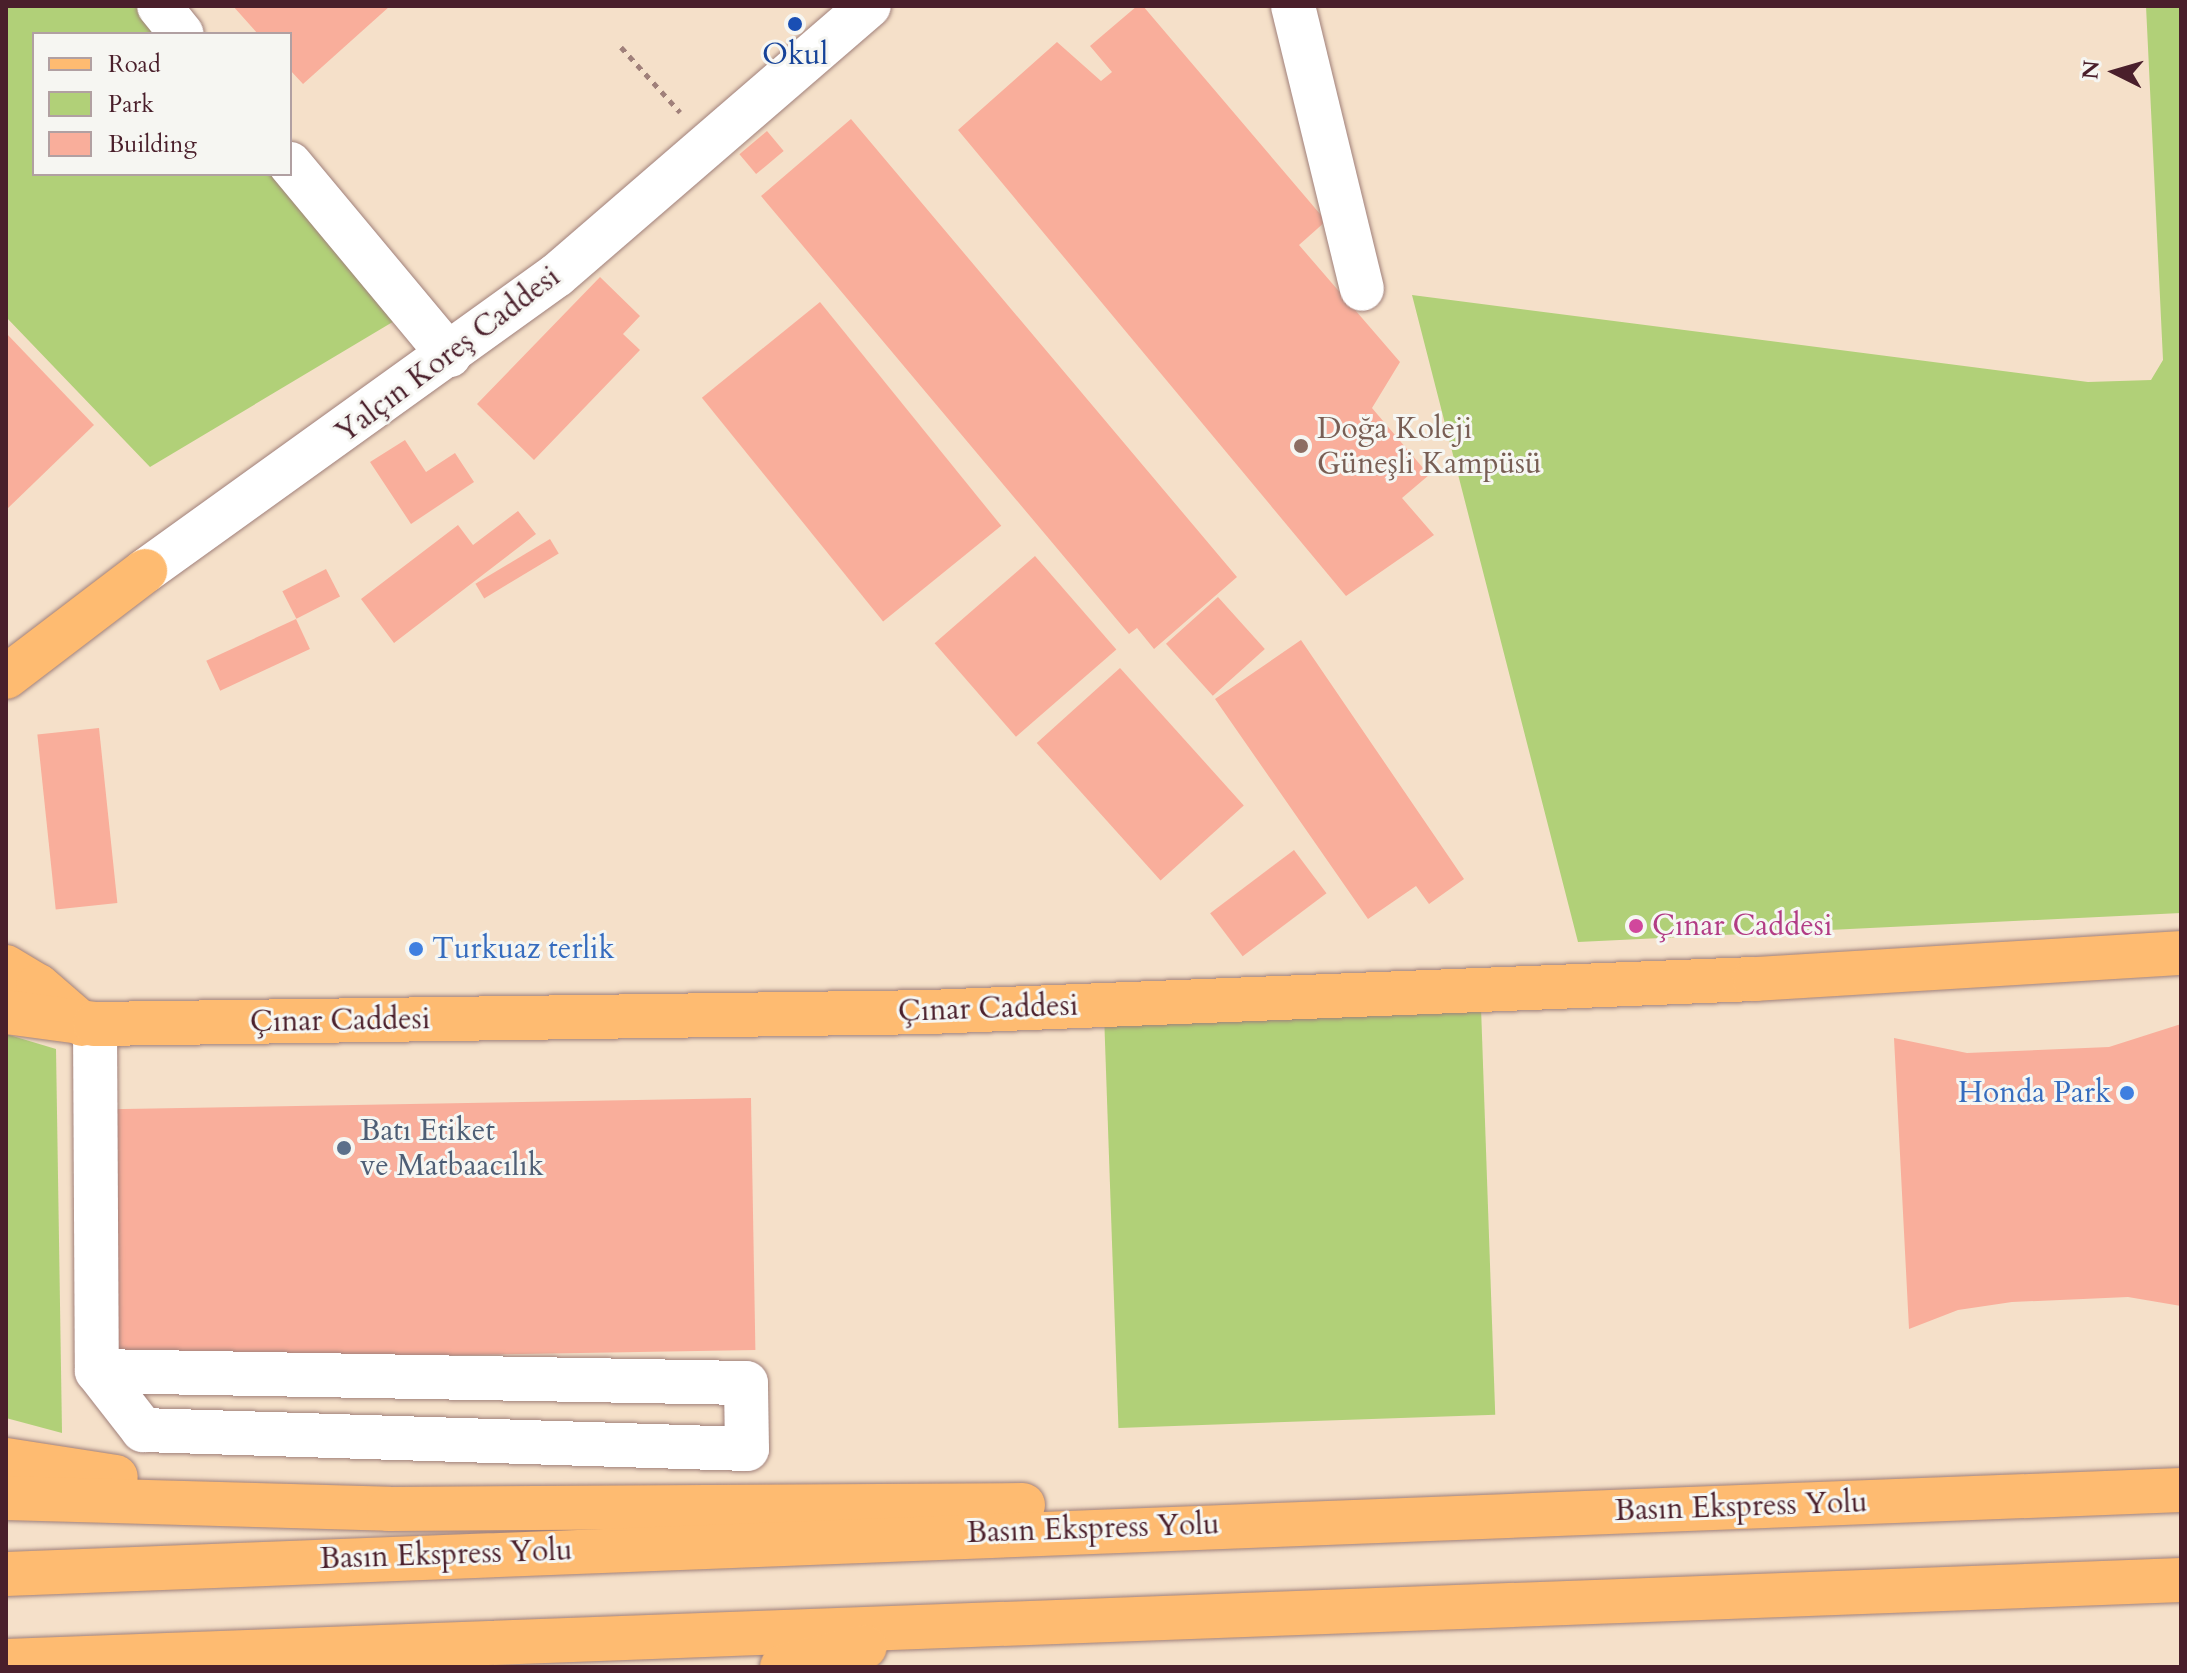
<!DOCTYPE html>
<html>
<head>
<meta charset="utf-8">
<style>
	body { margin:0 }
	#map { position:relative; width:2187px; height:1673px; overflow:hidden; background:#f5e0c9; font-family:Cardo,serif }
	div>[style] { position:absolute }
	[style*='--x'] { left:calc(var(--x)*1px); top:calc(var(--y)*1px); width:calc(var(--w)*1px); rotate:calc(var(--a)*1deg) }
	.green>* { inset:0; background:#b1d078; transform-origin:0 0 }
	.building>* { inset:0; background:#f9ae9b; transform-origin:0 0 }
	.path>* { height:5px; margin-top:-2.5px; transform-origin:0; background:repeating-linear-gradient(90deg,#a0807a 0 6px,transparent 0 12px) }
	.roads { filter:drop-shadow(0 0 2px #a0807a) drop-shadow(0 0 2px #a0807a) }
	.minor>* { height:44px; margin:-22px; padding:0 22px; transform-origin:22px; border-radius:22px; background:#fff }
	.major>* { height:44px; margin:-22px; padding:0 22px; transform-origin:22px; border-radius:22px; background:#febb71 }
	.highway>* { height:44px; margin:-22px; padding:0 22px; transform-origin:22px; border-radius:22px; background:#febb71 }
	.dots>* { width:22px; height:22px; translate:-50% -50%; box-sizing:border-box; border:4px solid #f6f6f2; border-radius:50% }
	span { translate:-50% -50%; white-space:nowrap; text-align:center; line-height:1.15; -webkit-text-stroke:6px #f6f6f2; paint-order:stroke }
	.transit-label { font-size:30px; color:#164399 }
	.street-label { font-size:30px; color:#4a1f2b }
	.education-label { font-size:30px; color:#785e54 }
	.left { translate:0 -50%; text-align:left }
	.hotel-label { font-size:30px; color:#b23c85 }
	.shop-label { font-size:30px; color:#366cbe }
	.right { translate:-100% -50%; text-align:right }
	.service-label { font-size:30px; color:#4e5e75 }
	.frame { position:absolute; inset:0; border:8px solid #4a1f2b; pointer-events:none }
	.legend { position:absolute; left:32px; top:32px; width:260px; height:144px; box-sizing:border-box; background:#f6f6f2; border:2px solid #b1a0a2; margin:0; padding:10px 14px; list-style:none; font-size:24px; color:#4a1f2b }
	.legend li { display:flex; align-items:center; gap:16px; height:40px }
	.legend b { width:40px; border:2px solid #b1a0a2 }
	.north { position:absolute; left:2075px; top:32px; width:80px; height:80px; -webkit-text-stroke:6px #f6f6f2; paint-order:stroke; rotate:275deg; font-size:22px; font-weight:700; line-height:32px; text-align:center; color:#4a1f2b }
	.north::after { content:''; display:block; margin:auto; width:28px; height:36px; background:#4a1f2b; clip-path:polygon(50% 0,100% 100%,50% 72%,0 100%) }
</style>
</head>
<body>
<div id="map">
	<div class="green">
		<div style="clip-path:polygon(6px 6px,146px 6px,169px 34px,34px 34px,34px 174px,283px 174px,401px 317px,150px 467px,6px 317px)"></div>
		<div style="clip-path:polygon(2146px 6px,2181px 6px,2181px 913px,1578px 942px,1412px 295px,2088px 382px,2151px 380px,2163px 360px)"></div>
		<div style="left:1481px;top:1007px;width:408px;height:377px;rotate:88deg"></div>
		<div style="clip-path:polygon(6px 1034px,56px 1049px,62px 1433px,6px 1418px)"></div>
	</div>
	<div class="building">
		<div style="clip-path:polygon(233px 6px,390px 6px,303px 84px,290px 70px,290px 34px,258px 34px)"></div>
		<div style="clip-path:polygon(1137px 6px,1143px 6px,1326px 221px,1299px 245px,1400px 362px,1372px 408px,1429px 475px,1402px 498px,1434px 535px,1346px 596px,958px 130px,1057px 42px,1101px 81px,1112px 72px,1090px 46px)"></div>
		<div style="clip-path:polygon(851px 119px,1237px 577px,1154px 649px,1137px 628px,1129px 634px,761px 196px)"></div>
		<div style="left:767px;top:131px;width:26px;height:36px;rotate:50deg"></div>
		<div style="clip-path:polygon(600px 277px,640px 316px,623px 334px,640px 350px,534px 460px,477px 404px)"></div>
		<div style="left:820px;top:302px;width:288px;height:152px;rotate:51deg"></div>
		<div style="clip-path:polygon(6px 333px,94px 425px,6px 510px)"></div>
		<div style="clip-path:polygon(405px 440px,426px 472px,455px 453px,474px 482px,411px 524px,370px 462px)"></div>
		<div style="clip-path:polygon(518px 511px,536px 534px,394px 643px,361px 599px,458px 525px,473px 545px)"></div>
		<div style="left:550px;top:539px;width:17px;height:87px;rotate:59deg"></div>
		<div style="left:1035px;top:556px;width:124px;height:133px;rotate:49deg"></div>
		<div style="left:326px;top:569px;width:31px;height:49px;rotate:63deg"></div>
		<div style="left:1218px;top:597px;width:70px;height:70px;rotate:48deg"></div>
		<div style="left:296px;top:619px;width:33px;height:99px;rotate:65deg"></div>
		<div style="clip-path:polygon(1301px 640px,1464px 879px,1429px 904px,1416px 886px,1368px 919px,1215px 699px)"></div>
		<div style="left:1120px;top:668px;width:185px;height:112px;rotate:48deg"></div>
		<div style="left:99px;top:728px;width:176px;height:62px;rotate:84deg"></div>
		<div style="left:1294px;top:850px;width:54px;height:105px;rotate:53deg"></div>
		<div style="clip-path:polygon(2181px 1024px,2181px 1306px,2128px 1297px,2012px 1302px,1958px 1310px,1909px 1329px,1894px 1038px,1967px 1053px,2109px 1047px)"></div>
		<div style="left:751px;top:1098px;width:252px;height:643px;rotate:89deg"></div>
	</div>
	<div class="path">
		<div style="--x:621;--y:47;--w:88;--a:47.8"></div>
	</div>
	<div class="roads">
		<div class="minor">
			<div style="--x:159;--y:6;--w:36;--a:51"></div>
			<div style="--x:1293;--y:6;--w:291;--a:76.3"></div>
			<div style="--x:290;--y:164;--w:249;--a:50.2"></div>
			<div style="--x:145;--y:571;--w:507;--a:-35.7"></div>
			<div style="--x:557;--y:275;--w:412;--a:-40.8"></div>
			<div style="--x:95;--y:1024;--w:347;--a:89.7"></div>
			<div style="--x:97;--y:1371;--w:75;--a:52.1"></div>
			<div style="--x:143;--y:1430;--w:604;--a:1.8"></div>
			<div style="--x:747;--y:1449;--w:66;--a:-90.9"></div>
			<div style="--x:746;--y:1383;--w:649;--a:-178.94"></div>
		</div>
		<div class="major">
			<div style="--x:6;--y:677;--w:175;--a:-37.3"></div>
			<div style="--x:6;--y:967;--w:37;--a:31"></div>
			<div style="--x:38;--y:986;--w:58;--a:40.8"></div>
			<div style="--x:6;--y:1012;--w:90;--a:7.7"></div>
			<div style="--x:95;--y:1024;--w:834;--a:-0.82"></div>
			<div style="--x:929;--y:1012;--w:827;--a:-2.29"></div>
			<div style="--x:1755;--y:979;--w:427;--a:-3.5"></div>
		</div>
		<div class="highway">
			<div style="--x:6;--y:1460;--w:111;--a:8.8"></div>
			<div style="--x:6;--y:1498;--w:383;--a:1.6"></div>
			<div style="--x:389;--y:1509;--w:634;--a:-0.36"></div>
			<div style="--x:6;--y:1574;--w:2177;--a:-2.21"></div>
			<div style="--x:6;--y:1661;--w:2177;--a:-2.13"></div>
			<div style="--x:782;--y:1667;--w:85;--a:-13.5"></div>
		</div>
	</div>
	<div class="dots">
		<div style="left:795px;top:24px;background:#1a4fb4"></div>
		<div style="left:1301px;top:446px;background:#8d6e63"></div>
		<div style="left:1636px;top:926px;background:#d1479c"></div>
		<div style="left:416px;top:949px;background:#3f7fe0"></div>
		<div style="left:2127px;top:1093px;background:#3f7fe0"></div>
		<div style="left:344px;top:1148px;background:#5c6f8a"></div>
	</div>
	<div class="transit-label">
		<span style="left:795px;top:55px">Okul</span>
	</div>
	<div class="street-label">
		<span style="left:448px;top:355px;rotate:-37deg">Yalçın Koreş Caddesi</span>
		<span style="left:988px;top:1009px;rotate:-2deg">Çınar Caddesi</span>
		<span style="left:340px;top:1021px;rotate:-1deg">Çınar Caddesi</span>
		<span style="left:1741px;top:1507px;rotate:-2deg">Basın Ekspress Yolu</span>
		<span style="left:1093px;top:1529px;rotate:-2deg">Basın Ekspress Yolu</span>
		<span style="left:446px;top:1555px;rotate:-2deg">Basın Ekspress Yolu</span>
	</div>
	<div class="education-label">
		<span class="left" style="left:1317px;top:446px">Doğa Koleji<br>Güneşli Kampüsü</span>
	</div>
	<div class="hotel-label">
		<span class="left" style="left:1652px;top:926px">Çınar Caddesi</span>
	</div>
	<div class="shop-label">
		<span class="left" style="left:432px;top:949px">Turkuaz terlik</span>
		<span class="right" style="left:2111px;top:1093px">Honda Park</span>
	</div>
	<div class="service-label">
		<span class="left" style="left:360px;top:1148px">Batı Etiket<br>ve Matbaacılık</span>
	</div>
	<div class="frame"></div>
	<ul class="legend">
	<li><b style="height:10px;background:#febb71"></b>Road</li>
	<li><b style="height:22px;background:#b1d078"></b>Park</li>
	<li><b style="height:22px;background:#f9ae9b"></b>Building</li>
	</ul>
	<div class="north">N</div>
</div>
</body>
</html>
